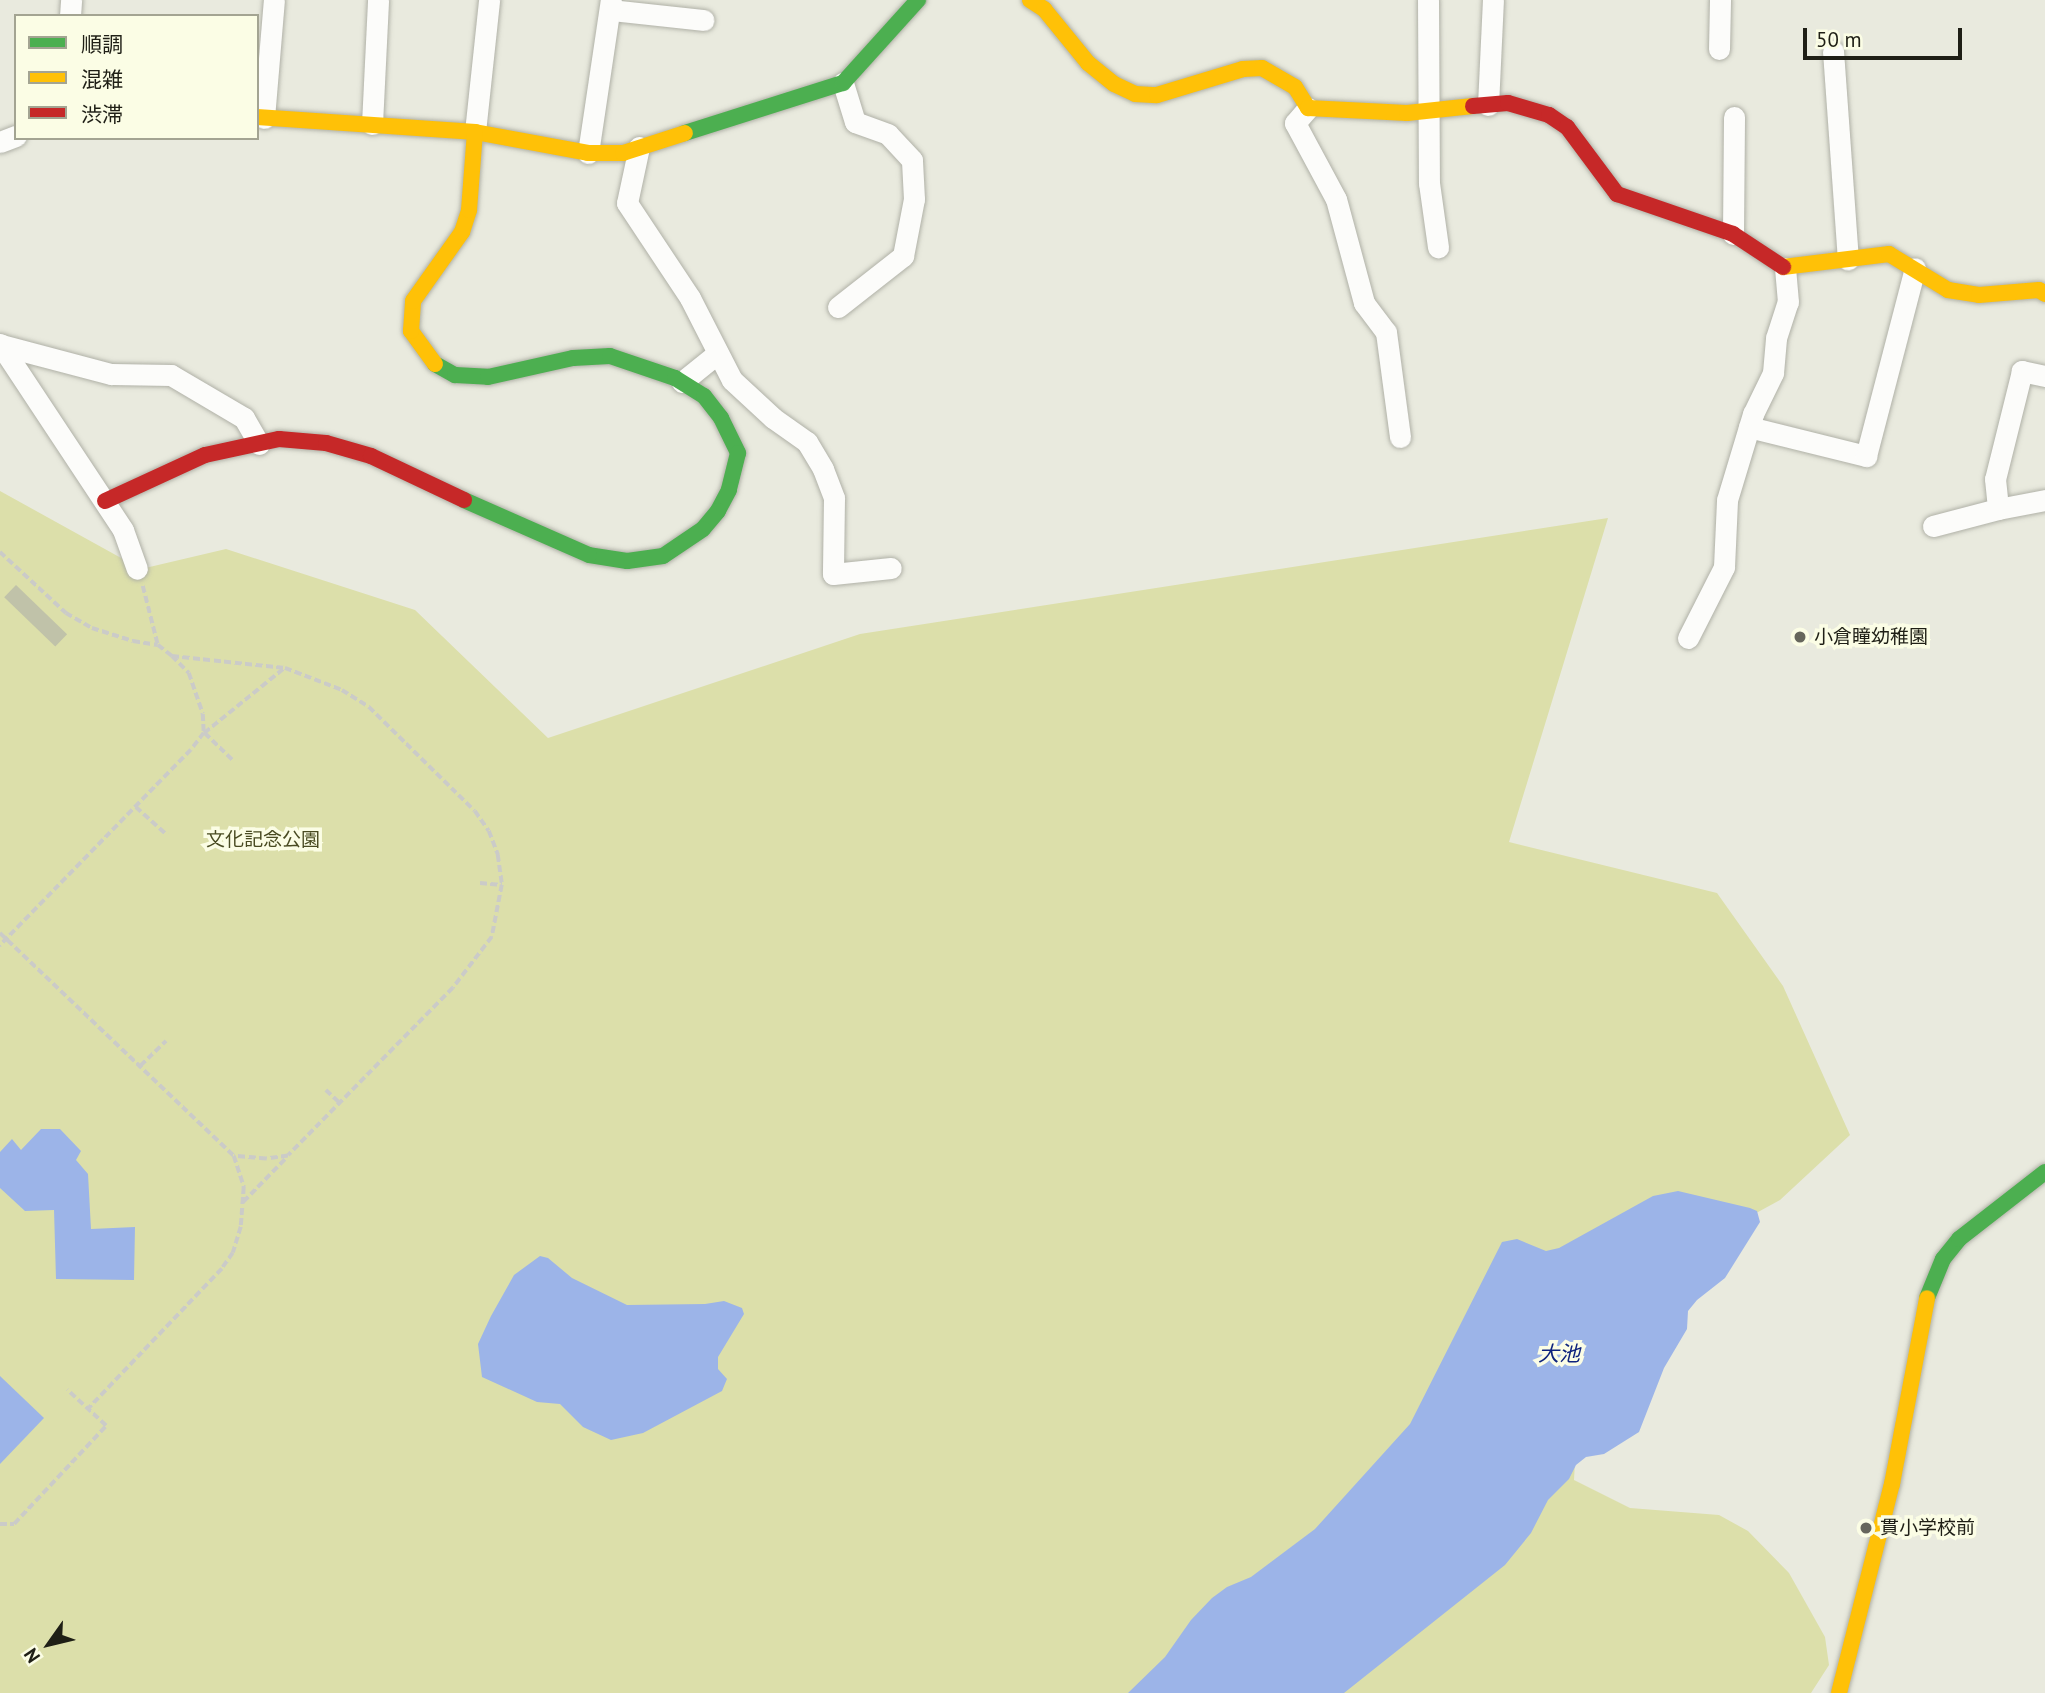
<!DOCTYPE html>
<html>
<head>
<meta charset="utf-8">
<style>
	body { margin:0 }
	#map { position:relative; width:2045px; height:1693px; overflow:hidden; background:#e9eade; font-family:"PT Sans","Noto Sans JP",sans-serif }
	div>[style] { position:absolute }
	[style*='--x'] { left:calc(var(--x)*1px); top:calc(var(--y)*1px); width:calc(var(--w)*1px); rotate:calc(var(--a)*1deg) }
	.green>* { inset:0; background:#dcdfaa }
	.water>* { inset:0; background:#9cb4e8 }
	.building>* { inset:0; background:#c0c2a9; transform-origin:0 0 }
	.path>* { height:3.5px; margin-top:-1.75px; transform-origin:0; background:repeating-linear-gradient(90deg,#cbcbc8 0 7px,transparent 0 10.5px) }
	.roads { filter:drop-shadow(0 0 2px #b0b1a7) drop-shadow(0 0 2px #b0b1a7) }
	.street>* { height:21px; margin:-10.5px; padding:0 10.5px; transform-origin:10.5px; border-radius:10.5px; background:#fcfcfa }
	.fast>* { height:16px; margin:-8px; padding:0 8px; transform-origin:8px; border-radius:8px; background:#4caf50 }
	.slow>* { height:16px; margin:-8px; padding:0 8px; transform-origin:8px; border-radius:8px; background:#ffc107 }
	.jam>* { height:16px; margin:-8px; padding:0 8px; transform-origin:8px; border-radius:8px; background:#c62828 }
	.dots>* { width:19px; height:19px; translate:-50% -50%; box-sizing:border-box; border:4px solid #fbfde5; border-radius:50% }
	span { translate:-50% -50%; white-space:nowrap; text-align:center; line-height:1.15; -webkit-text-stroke:7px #fbfde5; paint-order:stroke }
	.poi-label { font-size:19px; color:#1f1f16 }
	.left { translate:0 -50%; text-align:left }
	.park-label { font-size:19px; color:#494b22 }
	.water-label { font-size:21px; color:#0e237d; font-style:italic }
	.legend { position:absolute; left:14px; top:14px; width:245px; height:126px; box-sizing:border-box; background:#fbfde5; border:2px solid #a3a492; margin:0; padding:9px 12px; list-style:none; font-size:21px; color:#1f1f16 }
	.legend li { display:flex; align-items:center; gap:14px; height:35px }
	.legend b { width:35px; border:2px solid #a3a492 }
	.north { position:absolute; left:14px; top:1609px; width:70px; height:70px; -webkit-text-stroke:5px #fbfde5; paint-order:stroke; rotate:236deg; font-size:19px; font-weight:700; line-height:28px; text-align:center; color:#1f1f16 }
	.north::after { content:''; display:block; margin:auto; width:24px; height:32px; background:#1f1f16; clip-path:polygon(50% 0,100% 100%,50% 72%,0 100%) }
	.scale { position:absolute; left:1803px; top:28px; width:159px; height:32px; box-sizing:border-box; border:4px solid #1f1f16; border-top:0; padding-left:9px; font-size:21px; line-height:24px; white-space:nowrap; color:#1f1f16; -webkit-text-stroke:5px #fbfde5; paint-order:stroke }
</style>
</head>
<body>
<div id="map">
	<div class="green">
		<div style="clip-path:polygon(0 491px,141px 569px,226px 549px,415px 610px,548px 738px,860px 634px,1608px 518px,1509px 842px,1717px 893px,1783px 986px,1850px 1135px,1780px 1200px,1663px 1264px,1576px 1443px,1574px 1480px,1630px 1508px,1719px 1515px,1748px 1531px,1789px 1573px,1825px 1637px,1829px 1665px,1811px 1693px,0 1693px)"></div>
	</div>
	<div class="water">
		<div style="clip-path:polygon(41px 1129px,60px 1129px,81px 1151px,76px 1160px,88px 1174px,91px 1229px,135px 1227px,134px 1280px,56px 1279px,54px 1210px,25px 1211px,0 1188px,0 1152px,12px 1139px,21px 1150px)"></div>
		<div style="clip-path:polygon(1678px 1191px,1750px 1208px,1757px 1211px,1760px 1222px,1725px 1278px,1697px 1300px,1688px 1311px,1687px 1329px,1664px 1368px,1639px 1432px,1604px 1454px,1586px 1457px,1576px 1465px,1569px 1479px,1548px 1500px,1531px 1533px,1505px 1565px,1344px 1693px,1128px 1693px,1165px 1657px,1191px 1620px,1212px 1598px,1227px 1587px,1251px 1577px,1315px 1529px,1410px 1424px,1502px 1242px,1517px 1239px,1546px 1251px,1559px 1248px,1653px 1196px)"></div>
		<div style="clip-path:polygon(540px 1256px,548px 1258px,572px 1278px,627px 1305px,705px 1304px,724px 1301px,742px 1308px,744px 1314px,718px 1357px,718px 1369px,727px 1379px,722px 1391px,643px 1433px,611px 1440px,583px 1427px,560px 1404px,537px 1402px,482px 1377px,478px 1344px,491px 1316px,514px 1275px)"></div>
		<div style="clip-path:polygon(0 1376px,44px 1418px,0 1464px)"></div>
	</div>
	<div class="building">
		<div style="left:16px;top:585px;width:71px;height:17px;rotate:44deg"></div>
	</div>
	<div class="path">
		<div style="--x:0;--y:552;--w:90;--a:42.7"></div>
		<div style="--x:66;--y:613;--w:30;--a:30"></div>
		<div style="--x:92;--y:628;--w:43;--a:17.6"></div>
		<div style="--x:133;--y:641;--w:25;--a:9"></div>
		<div style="--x:158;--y:645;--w:18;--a:38"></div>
		<div style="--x:172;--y:656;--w:24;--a:45"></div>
		<div style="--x:189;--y:673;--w:43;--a:71.1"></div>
		<div style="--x:203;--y:714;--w:19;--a:87"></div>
		<div style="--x:204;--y:733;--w:21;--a:127"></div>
		<div style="--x:191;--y:750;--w:274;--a:134.3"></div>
		<div style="--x:143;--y:586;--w:61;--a:75.7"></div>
		<div style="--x:172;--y:656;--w:114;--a:6.1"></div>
		<div style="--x:285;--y:668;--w:61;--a:21.1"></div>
		<div style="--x:342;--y:690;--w:32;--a:32"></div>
		<div style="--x:369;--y:707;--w:148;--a:44.5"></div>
		<div style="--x:475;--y:811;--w:24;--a:55"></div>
		<div style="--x:489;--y:831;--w:26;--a:69"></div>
		<div style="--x:498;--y:855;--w:30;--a:82"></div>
		<div style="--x:502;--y:885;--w:53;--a:100.9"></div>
		<div style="--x:492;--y:937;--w:64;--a:127.4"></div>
		<div style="--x:453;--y:988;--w:235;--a:134.5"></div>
		<div style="--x:288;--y:1156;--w:22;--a:172"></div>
		<div style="--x:266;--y:1159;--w:32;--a:-175"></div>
		<div style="--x:232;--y:760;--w:39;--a:-136"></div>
		<div style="--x:204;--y:733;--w:102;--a:-39"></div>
		<div style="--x:136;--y:807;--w:42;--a:42.1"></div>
		<div style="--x:480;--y:883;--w:22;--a:5"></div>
		<div style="--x:0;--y:933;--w:323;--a:43.6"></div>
		<div style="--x:234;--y:1156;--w:33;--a:72"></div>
		<div style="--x:244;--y:1187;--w:40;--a:94.3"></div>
		<div style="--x:241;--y:1227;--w:27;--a:107"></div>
		<div style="--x:233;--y:1253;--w:19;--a:125"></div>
		<div style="--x:222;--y:1269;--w:194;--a:133.7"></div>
		<div style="--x:140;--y:1066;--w:36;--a:-44"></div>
		<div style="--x:326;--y:1090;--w:19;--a:43"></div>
		<div style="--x:243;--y:1202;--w:62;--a:-45.7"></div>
		<div style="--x:0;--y:1524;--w:14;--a:0"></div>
		<div style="--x:14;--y:1524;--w:134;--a:-46.8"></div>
		<div style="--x:106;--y:1426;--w:53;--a:-137.3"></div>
	</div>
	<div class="roads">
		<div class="street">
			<div style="--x:1428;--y:0;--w:183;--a:89.7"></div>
			<div style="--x:1429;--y:183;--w:65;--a:82"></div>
			<div style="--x:611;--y:10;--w:93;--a:6.2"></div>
			<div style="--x:70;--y:16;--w:16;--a:-86"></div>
			<div style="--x:1719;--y:49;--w:49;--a:-88.8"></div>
			<div style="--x:1833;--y:51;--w:209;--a:85.9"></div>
			<div style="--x:1488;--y:105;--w:105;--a:-87.3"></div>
			<div style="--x:1308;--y:108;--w:20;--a:131"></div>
			<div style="--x:1295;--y:123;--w:86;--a:61.7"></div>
			<div style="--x:1336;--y:199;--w:108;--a:74.9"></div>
			<div style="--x:1364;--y:303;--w:36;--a:53"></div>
			<div style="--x:1386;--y:332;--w:106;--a:82.4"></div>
			<div style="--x:264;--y:118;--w:118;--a:-85.2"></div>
			<div style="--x:372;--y:124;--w:124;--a:-87.2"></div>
			<div style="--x:475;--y:132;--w:133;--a:-83.9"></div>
			<div style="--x:0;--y:142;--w:17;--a:-21"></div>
			<div style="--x:639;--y:147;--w:57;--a:102.1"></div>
			<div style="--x:627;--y:203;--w:114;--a:56.4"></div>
			<div style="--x:690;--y:298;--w:92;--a:62.9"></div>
			<div style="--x:732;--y:380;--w:56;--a:42.8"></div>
			<div style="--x:773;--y:418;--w:42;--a:35.2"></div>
			<div style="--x:807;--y:442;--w:31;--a:59"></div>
			<div style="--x:823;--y:469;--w:31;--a:69"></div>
			<div style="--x:834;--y:498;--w:76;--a:90.8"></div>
			<div style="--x:833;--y:574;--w:58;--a:-5.9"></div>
			<div style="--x:588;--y:153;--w:155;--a:-81.5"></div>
			<div style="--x:1733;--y:234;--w:117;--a:-89.5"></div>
			<div style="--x:838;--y:307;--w:83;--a:-38.1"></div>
			<div style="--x:903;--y:256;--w:58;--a:-79.1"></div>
			<div style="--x:914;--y:199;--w:39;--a:-93"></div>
			<div style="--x:912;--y:160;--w:35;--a:-133"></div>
			<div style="--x:888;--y:134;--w:35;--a:-160"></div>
			<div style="--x:855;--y:122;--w:41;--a:-107.1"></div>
			<div style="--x:0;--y:344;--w:223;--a:56.5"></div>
			<div style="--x:123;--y:530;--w:41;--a:70.3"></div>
			<div style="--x:1;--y:345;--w:114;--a:14.8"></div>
			<div style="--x:111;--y:374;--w:60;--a:1"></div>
			<div style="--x:171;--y:375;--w:85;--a:30.5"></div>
			<div style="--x:244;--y:418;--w:30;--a:60"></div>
			<div style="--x:2045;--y:376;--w:24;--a:-168"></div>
			<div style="--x:2022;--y:371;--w:111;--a:104"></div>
			<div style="--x:1995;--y:479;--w:30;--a:84"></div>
			<div style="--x:1998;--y:509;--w:48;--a:-10.8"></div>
			<div style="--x:682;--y:382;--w:46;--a:-38.9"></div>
			<div style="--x:1749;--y:427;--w:121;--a:13.9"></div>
			<div style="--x:1866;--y:456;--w:194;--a:-75.4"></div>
			<div style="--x:1933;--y:526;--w:67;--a:-14.7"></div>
			<div style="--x:1688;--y:638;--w:80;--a:-63.1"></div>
			<div style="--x:1724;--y:567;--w:67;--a:-87.4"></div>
			<div style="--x:1727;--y:500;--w:90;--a:-73.2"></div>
			<div style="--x:1753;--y:414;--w:46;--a:-64"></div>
			<div style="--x:1773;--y:373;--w:35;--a:-85"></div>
			<div style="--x:1776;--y:338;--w:38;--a:-72"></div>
			<div style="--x:1788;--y:302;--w:34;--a:-95"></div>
		</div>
		<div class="fast">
			<div style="--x:685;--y:133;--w:166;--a:-17.6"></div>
			<div style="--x:843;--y:83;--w:112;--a:-47.9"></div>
			<div style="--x:435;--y:364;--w:23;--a:29"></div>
			<div style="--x:455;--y:375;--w:33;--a:3"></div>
			<div style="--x:488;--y:377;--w:87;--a:-12.6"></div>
			<div style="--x:573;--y:358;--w:37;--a:-3"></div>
			<div style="--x:610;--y:356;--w:69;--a:18.7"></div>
			<div style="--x:675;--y:378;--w:34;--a:32"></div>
			<div style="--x:704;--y:396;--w:28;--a:52"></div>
			<div style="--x:721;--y:418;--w:39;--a:64"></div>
			<div style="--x:738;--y:453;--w:38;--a:104"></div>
			<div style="--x:729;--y:490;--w:24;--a:118"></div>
			<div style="--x:718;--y:511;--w:23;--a:130"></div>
			<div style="--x:703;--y:529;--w:48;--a:146"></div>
			<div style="--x:663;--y:556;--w:36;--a:172"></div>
			<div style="--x:627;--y:561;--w:38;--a:-171"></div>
			<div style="--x:589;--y:555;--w:137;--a:-156.3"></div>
			<div style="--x:1927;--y:1298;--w:42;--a:-67.7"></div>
			<div style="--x:1943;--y:1259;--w:26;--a:-51"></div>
			<div style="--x:1959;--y:1239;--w:109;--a:-37.9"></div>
		</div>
		<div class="slow">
			<div style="--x:1030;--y:0;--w:17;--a:33"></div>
			<div style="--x:1044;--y:9;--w:70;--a:50.8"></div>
			<div style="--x:1088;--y:63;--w:33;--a:39"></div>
			<div style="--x:1114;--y:84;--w:23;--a:25"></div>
			<div style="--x:1135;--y:94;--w:22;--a:3"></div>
			<div style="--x:1157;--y:95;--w:90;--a:-16.8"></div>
			<div style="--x:1243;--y:69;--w:19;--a:-3"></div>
			<div style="--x:1262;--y:68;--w:38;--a:30"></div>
			<div style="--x:1295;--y:87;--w:25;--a:58"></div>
			<div style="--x:1308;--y:108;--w:99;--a:2.9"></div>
			<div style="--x:1407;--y:113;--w:66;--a:-6.1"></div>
			<div style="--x:257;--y:117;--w:219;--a:3.9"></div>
			<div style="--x:475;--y:132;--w:115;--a:10.5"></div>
			<div style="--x:588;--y:153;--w:35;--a:0"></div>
			<div style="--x:623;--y:153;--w:65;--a:-17.9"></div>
			<div style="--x:1783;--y:267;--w:107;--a:-7"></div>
			<div style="--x:1889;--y:254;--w:69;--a:31.4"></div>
			<div style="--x:1948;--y:290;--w:31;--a:9"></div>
			<div style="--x:1979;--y:295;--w:60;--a:-4.8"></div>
			<div style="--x:2039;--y:290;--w:7;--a:34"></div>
			<div style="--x:435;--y:364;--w:41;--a:-126"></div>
			<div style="--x:411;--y:331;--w:30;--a:-86"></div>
			<div style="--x:413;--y:301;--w:85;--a:-54.6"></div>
			<div style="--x:462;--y:232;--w:23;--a:-72"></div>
			<div style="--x:469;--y:210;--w:78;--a:-85.6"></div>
			<div style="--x:1839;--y:1693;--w:216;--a:-75.8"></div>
			<div style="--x:1892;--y:1484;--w:189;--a:-79.3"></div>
		</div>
		<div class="jam">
			<div style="--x:1473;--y:106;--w:35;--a:-5"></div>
			<div style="--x:1508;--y:103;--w:43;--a:16.3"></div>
			<div style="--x:1549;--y:115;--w:22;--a:34"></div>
			<div style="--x:1567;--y:127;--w:84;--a:53.3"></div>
			<div style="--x:1617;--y:194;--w:123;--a:19"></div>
			<div style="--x:1733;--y:234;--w:60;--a:33.4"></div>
			<div style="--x:105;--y:501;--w:110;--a:-24.7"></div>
			<div style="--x:205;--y:455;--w:76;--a:-12.2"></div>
			<div style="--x:279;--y:439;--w:47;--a:4.9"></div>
			<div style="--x:326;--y:443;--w:47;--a:16.1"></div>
			<div style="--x:371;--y:456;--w:103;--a:25.3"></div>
		</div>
	</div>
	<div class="dots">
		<div style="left:1800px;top:637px;background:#66665c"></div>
		<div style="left:1866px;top:1528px;background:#66665c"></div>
	</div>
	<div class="poi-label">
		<span class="left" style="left:1814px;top:637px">小倉瞳幼稚園</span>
		<span class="left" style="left:1880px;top:1528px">貫小学校前</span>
	</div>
	<div class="park-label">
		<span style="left:263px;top:840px">文化記念公園</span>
	</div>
	<div class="water-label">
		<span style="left:1559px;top:1354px">大池</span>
	</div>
	<ul class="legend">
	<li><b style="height:9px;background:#4caf50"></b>順調</li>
	<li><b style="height:9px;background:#ffc107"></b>混雑</li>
	<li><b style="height:9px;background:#c62828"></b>渋滞</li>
	</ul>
	<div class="north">N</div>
	<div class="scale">50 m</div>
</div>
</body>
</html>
